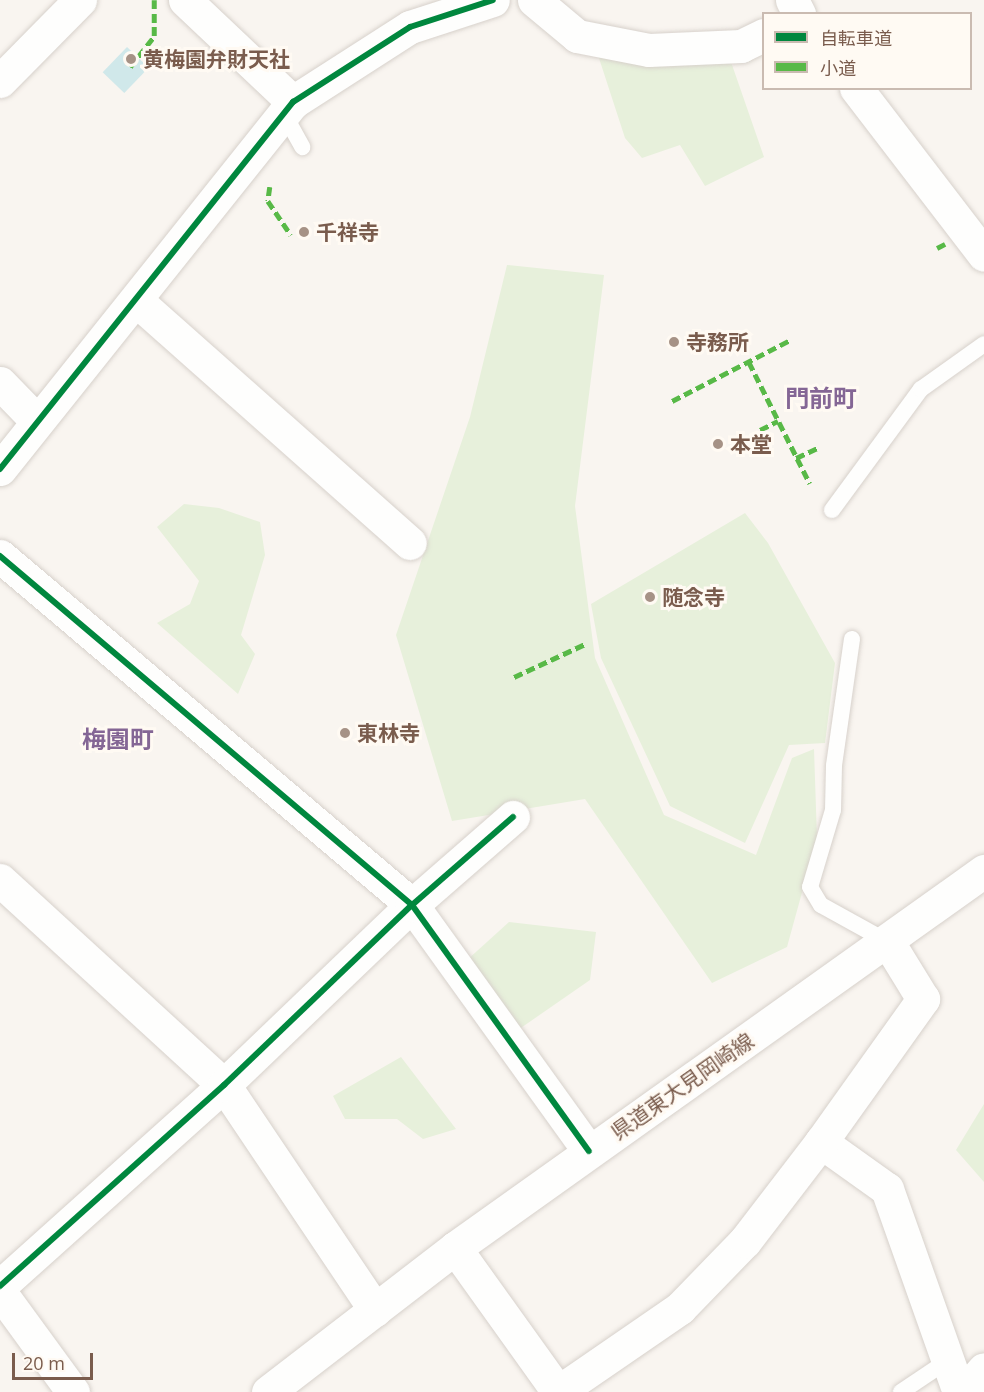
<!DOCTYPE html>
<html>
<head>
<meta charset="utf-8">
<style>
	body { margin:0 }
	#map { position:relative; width:984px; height:1392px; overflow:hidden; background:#f9f5f0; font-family:"Open Sans","Noto Sans JP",sans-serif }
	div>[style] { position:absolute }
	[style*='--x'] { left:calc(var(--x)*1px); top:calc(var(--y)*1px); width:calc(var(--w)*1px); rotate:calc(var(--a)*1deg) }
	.green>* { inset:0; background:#e7f0db }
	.water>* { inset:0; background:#d0e8ea; transform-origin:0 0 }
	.roads { filter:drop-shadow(0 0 2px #d7d1cb) drop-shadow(0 0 2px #d7d1cb) }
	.service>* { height:16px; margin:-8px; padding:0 8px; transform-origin:8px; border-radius:8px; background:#fefefd }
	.minor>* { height:33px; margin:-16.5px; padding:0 16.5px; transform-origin:16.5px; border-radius:16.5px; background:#fefefd }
	.secondary>* { height:33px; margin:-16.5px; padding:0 16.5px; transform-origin:16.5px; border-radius:16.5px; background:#fefefd }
	.quiet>* { height:4.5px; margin-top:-2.25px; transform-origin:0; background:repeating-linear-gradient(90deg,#58b947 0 9px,transparent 0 13.5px) }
	.cycleway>* { height:6px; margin:-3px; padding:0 3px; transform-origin:3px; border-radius:3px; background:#00873e }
	.dots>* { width:16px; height:16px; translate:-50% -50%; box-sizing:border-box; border:3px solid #fffaf3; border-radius:50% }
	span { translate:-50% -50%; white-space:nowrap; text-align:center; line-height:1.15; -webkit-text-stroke:6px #fffaf3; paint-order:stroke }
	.poi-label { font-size:21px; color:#7a5c4d; font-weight:700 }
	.left { translate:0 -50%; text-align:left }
	.street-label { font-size:21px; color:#7a5c4d }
	.quarter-label { font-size:24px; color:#846695; font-weight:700 }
	.legend { position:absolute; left:762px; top:12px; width:210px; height:78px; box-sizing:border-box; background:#fffaf3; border:2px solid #cabbb1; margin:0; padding:8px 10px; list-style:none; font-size:18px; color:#7a5c4d }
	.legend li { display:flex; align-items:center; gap:12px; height:30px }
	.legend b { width:30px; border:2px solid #cabbb1 }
	.scale { position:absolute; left:12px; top:1353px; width:81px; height:27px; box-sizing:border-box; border:3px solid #7a5c4d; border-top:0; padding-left:8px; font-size:18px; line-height:21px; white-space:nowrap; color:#7a5c4d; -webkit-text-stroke:4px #fffaf3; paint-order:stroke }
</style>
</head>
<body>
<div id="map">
	<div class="green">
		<div style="clip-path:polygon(597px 52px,730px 59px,764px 157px,705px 186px,680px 145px,642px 158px,625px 138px)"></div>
		<div style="clip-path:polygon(507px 265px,604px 275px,575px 506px,595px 658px,664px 815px,756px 855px,792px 758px,814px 749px,817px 838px,787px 947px,712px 983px,585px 799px,452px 821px,396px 635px,470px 417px)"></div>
		<div style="clip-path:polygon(184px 504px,219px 508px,260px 522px,265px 555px,241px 635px,255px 654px,238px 694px,157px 623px,190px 604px,199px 581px,157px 527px)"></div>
		<div style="clip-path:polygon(745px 513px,768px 543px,835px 663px,825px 743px,789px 745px,745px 843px,670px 806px,601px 658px,591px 604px)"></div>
		<div style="clip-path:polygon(509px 922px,596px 932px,590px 980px,515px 1032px,466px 961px)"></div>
		<div style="clip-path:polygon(401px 1057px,456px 1129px,423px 1139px,397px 1119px,345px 1119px,333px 1096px)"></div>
		<div style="clip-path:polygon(984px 1104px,984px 1182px,956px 1150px)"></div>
	</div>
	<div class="water">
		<div style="left:127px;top:47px;width:30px;height:35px;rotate:44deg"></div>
	</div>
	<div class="roads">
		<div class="service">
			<div style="--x:284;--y:114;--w:38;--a:61"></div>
			<div style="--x:832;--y:510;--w:150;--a:-53.7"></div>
			<div style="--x:921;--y:389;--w:77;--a:-35.5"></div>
			<div style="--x:852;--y:639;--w:128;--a:98.1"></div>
			<div style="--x:834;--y:766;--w:44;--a:91.3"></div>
			<div style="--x:833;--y:810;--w:80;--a:106.6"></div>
			<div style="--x:810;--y:887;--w:21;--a:59"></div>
			<div style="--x:821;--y:905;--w:77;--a:28.9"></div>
			<div style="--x:901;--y:1392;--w:55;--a:-34"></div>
		</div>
		<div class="minor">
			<div style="--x:185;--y:0;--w:149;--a:43.4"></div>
			<div style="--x:534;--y:0;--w:56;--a:39.9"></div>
			<div style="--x:577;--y:36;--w:73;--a:11"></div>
			<div style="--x:649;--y:50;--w:92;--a:-2.5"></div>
			<div style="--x:741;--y:46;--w:25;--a:-26"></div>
			<div style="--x:792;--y:0;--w:16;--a:63"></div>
			<div style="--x:0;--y:81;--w:114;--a:-45.4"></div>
			<div style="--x:856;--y:88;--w:210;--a:52.5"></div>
			<div style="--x:136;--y:300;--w:366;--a:41.6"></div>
			<div style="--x:0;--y:383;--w:52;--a:45.8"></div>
			<div style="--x:0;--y:469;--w:470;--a:-51.4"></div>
			<div style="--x:293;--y:102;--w:139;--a:-32.7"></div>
			<div style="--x:410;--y:27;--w:87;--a:-18"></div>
			<div style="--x:0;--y:556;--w:540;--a:40.27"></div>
			<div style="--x:412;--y:905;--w:303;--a:54.3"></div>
			<div style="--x:0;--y:880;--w:304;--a:42.5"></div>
			<div style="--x:224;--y:1085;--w:271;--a:56.1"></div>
			<div style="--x:821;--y:1142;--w:81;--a:35.5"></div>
			<div style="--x:887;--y:1189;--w:215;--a:70.5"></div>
			<div style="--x:455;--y:1248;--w:177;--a:54.4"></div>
			<div style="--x:0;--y:1286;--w:301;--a:-41.9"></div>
			<div style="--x:224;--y:1085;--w:260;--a:-43.8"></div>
			<div style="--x:412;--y:905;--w:134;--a:-41.1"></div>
			<div style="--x:0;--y:1292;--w:124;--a:53.9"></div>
			<div style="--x:558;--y:1392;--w:148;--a:-34.5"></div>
			<div style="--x:680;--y:1308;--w:93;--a:-45.9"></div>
			<div style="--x:745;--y:1241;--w:125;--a:-52.5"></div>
			<div style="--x:821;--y:1142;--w:176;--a:-54.5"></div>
			<div style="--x:923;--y:999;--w:67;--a:-121.6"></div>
			<div style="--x:964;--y:1392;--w:30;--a:-49"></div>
		</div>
		<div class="secondary">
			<div style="--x:268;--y:1392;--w:236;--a:-37.6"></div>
			<div style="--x:455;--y:1248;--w:650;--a:-35.48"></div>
		</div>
	</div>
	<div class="quiet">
		<div style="--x:130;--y:67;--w:39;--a:-52"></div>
		<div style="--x:154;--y:36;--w:36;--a:-90"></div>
		<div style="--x:270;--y:187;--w:14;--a:98"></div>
		<div style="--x:268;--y:201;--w:41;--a:55.9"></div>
		<div style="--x:937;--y:248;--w:9;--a:-27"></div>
		<div style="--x:749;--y:362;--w:136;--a:63.4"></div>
		<div style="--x:672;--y:401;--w:131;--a:-27.3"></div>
		<div style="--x:760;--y:430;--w:20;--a:-27"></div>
		<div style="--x:796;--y:458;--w:26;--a:-25"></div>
		<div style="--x:514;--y:677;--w:78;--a:-24.9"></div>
	</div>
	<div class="cycleway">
		<div style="--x:0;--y:469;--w:470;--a:-51.4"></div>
		<div style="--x:293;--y:102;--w:139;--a:-32.7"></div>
		<div style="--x:410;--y:27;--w:87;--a:-18"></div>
		<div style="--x:0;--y:556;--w:540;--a:40.27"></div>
		<div style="--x:412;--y:905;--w:303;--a:54.3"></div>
		<div style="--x:0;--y:1286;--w:301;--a:-41.9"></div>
		<div style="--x:224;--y:1085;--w:260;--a:-43.8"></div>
		<div style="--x:412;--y:905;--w:134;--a:-41.1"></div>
	</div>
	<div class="dots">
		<div style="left:131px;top:59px;background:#a69286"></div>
		<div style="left:304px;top:232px;background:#a69286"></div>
		<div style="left:674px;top:342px;background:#a69286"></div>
		<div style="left:718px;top:444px;background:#a69286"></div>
		<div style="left:650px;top:597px;background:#a69286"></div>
		<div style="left:345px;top:733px;background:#a69286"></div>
	</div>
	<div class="poi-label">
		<span class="left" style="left:143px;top:59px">黄梅園弁財天社</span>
		<span class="left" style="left:316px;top:232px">千祥寺</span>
		<span class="left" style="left:686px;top:342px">寺務所</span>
		<span class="left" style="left:730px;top:444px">本堂</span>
		<span class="left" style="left:662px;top:597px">随念寺</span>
		<span class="left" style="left:357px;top:733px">東林寺</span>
	</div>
	<div class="street-label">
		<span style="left:682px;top:1086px;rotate:-35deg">県道東大見岡崎線</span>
	</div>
	<div class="quarter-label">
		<span style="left:821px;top:398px">門前町</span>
		<span style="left:118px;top:739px">梅園町</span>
	</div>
	<ul class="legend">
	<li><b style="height:8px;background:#00873e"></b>自転車道</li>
	<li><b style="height:8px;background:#58b947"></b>小道</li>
	</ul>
	<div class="scale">20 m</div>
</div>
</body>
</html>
